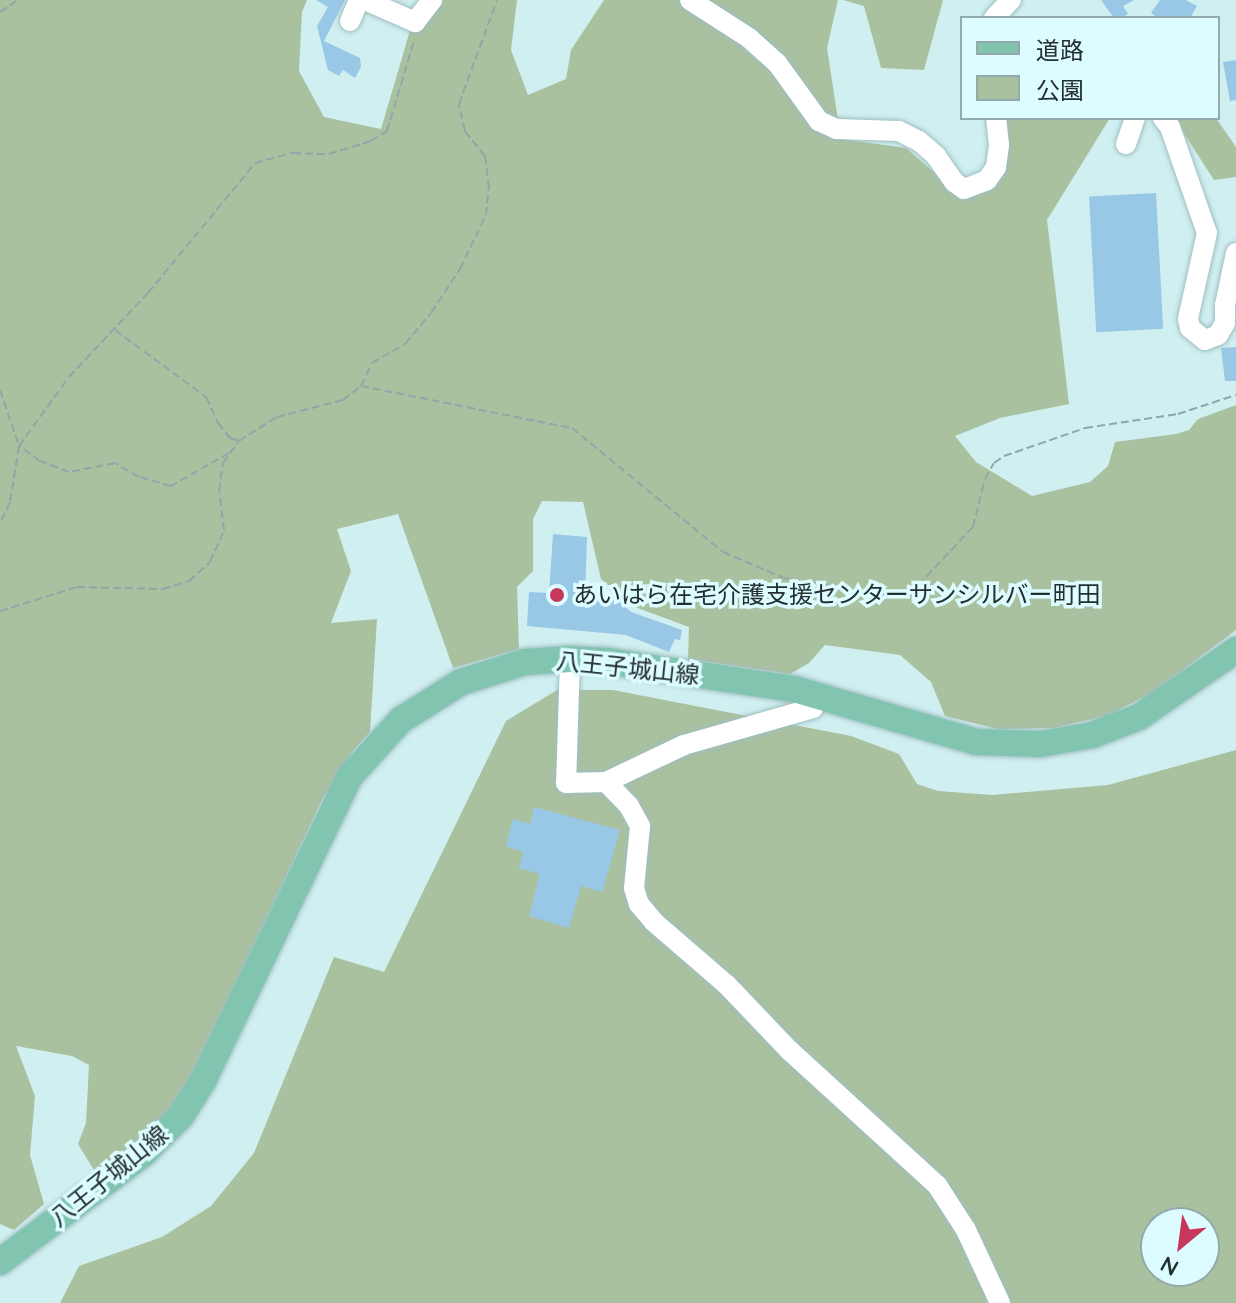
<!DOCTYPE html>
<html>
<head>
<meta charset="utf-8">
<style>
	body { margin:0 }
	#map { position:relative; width:1236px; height:1303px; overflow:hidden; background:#d0eff1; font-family:Quicksand,"Noto Sans JP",sans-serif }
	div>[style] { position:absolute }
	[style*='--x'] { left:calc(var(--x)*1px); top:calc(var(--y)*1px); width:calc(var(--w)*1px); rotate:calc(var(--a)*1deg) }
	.green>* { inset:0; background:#aac19f }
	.building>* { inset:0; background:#98c8e5; transform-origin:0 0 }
	.path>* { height:2px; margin-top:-1px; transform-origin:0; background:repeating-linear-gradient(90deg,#8fa7a8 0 8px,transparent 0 12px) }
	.roads { filter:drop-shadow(0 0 2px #9fbec0) drop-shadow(0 0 2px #9fbec0) }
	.minor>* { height:20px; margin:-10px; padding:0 10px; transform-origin:10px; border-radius:10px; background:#fff }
	.major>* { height:26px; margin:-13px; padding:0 13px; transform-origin:13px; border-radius:13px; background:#81c5b0 }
	.dots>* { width:22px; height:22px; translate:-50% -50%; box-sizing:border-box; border:4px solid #ddfcff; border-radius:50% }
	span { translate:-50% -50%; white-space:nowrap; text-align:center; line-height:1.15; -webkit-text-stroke:7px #ddfcff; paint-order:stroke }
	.poi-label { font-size:24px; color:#232f30 }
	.left { translate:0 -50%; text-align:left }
	.street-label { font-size:24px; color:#232f30 }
	.legend { position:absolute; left:960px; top:16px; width:260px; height:104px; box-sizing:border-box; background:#ddfcff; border:2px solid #93aaac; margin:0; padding:10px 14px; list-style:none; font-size:24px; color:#232f30 }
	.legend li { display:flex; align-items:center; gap:16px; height:40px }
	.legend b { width:40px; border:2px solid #93aaac }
	.north { position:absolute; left:1140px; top:1207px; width:80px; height:80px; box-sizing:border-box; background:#ddfcff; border:2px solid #93aaac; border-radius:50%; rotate:209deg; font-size:22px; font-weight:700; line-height:32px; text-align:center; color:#232f30 }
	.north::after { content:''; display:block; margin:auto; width:28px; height:36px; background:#c7375c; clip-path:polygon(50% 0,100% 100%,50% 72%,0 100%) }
</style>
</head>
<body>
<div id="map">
	<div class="green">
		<div style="clip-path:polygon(0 0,307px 0,302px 12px,299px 71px,324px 117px,381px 129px,419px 0,517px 0,511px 50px,528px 95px,566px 79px,571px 50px,604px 0,838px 0,827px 48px,841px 139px,906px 148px,959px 194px,988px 184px,1000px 118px,1110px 118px,1047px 220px,1069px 404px,1000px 418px,955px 436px,976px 462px,1032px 496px,1090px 482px,1108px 466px,1115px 442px,1176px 434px,1189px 430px,1198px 419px,1236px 405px,1236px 630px,1152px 693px,1106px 716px,1053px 728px,998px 729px,945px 716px,931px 682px,900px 655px,825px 645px,809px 663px,790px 674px,688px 659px,689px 627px,635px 607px,601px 579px,583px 502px,542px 501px,533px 519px,533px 571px,517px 587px,519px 649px,453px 668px,398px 514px,337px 529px,351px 571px,331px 623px,377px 619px,370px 732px,353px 751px,323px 798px,186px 1089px,155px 1131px,97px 1175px,78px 1144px,86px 1123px,89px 1065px,72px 1056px,16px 1046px,35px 1096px,30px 1155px,44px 1204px,14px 1230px,0 1224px)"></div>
		<div style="clip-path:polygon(843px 0,943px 0,924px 70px,881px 68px,864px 6px)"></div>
		<div style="clip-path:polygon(1174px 118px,1216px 118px,1236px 147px,1236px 177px,1214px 180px)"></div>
		<div style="clip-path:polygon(evenodd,557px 690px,613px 690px,851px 736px,899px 754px,917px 784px,938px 791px,993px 795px,1108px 785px,1236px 750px,1236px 1303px,60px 1303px,79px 1266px,162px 1237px,211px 1206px,254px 1153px,334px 957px,384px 972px,506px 721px,557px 690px,1156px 1223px,1204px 1223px,1204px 1271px,1156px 1271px,1156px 1223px)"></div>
	</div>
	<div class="building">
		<div style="clip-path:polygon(316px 0,345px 0,324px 41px,360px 58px,361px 67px,355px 78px,343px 70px,339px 76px,328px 70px,317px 26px,328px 7px)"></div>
		<div style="clip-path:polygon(1101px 0,1134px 0,1123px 6px,1128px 14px,1122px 18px,1114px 18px)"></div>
		<div style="clip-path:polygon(1160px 0,1186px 0,1197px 6px,1190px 18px,1158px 18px,1151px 13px)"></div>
		<div style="clip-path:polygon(1236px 60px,1236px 100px,1230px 101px,1223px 62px)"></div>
		<div style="left:1156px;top:193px;width:136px;height:67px;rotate:87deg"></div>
		<div style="clip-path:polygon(1236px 347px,1236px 381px,1225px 381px,1221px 348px)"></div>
		<div style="clip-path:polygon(553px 534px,587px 537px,585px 597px,619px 601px,631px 612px,682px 630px,680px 640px,675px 639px,669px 652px,626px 635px,527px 626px,529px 592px,549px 593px)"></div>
		<div style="clip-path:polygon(534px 807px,620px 830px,602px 892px,581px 886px,569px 928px,529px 916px,540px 874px,519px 868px,523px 852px,506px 846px,513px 819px,530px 824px)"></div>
	</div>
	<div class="path">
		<div style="--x:0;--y:12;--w:22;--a:-34"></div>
		<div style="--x:115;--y:330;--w:113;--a:36.4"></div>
		<div style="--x:206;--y:397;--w:29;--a:65"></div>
		<div style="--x:218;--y:423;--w:19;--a:51"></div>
		<div style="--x:230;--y:438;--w:9;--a:18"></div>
		<div style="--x:361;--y:386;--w:215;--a:11.3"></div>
		<div style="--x:572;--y:428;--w:195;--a:39.4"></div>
		<div style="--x:723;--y:552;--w:66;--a:23.1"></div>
		<div style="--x:784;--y:578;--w:108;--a:9.6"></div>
		<div style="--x:890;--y:596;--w:20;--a:-6"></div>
		<div style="--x:910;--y:594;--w:92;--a:-46.8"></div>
		<div style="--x:973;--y:527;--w:49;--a:-76"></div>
		<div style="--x:985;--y:479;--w:18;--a:-61"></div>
		<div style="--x:994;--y:463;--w:12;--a:-35"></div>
		<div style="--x:1004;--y:456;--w:86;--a:-19.1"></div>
		<div style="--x:1085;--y:428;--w:94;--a:-8.6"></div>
		<div style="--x:1178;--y:414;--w:61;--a:-18.1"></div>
		<div style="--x:0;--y:390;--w:59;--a:71.3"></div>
		<div style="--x:19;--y:446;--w:57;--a:99.1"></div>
		<div style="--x:10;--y:502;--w:23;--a:115"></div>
		<div style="--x:229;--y:453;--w:67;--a:150.4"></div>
		<div style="--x:171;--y:486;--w:33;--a:-164"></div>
		<div style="--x:139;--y:477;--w:28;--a:-150"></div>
		<div style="--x:115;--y:463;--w:47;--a:168.9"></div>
		<div style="--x:69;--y:472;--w:31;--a:-159"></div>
		<div style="--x:40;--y:461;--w:26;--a:-144"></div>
		<div style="--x:19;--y:446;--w:85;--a:-54.1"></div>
		<div style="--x:69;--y:377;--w:115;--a:-46.8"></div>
		<div style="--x:148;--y:293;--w:168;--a:-50.5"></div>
		<div style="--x:255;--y:163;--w:39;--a:-15"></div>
		<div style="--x:293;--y:153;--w:36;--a:2"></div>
		<div style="--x:329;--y:154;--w:44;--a:-17.2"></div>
		<div style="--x:371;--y:141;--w:19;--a:-32"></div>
		<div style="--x:387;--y:131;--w:94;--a:-73.3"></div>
		<div style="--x:0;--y:611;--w:81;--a:-17.3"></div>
		<div style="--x:77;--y:587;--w:86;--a:1.3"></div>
		<div style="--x:163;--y:589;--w:27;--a:-17"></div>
		<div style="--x:189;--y:581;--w:28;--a:-42"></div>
		<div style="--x:210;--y:562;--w:35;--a:-66"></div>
		<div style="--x:224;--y:530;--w:39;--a:-97"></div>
		<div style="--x:219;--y:491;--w:28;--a:-82"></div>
		<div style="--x:223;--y:463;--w:27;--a:-54"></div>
		<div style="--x:239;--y:441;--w:45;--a:-32.3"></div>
		<div style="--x:277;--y:417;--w:68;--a:-14.4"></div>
		<div style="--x:343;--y:400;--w:23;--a:-38"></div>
		<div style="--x:361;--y:386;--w:25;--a:-64"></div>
		<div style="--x:372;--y:363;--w:38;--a:-30"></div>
		<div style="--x:405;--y:344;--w:40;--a:-50"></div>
		<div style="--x:431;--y:313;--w:53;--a:-56.6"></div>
		<div style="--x:460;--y:269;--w:60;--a:-64.3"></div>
		<div style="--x:486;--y:215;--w:27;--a:-84"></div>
		<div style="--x:489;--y:188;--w:32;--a:-97"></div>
		<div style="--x:485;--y:156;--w:32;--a:-129"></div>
		<div style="--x:465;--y:131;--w:28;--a:-103"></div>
		<div style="--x:459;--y:104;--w:111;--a:-69.9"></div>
	</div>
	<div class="roads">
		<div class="minor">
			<div style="--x:365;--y:0;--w:55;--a:23.7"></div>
			<div style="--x:415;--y:22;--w:28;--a:-52"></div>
			<div style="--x:690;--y:0;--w:70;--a:32.8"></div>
			<div style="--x:749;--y:38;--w:38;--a:42"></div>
			<div style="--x:777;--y:63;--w:72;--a:54.1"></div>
			<div style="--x:819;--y:121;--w:19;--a:25"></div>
			<div style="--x:836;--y:129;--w:63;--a:1.8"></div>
			<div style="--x:899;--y:131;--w:22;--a:27"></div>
			<div style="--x:919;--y:141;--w:23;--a:41"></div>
			<div style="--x:936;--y:156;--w:32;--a:55"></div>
			<div style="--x:954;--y:182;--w:12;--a:35"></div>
			<div style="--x:964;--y:189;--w:25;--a:-21"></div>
			<div style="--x:987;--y:180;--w:16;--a:-55"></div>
			<div style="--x:996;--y:167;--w:22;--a:-82"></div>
			<div style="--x:999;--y:145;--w:27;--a:-96"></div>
			<div style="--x:994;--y:18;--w:25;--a:-47"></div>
			<div style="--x:350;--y:21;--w:23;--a:-67"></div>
			<div style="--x:1163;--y:118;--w:11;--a:52"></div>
			<div style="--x:1170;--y:127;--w:112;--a:70.8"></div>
			<div style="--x:1207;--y:233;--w:88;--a:102.5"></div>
			<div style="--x:1188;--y:319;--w:9;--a:77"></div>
			<div style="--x:1190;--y:328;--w:19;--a:39"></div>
			<div style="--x:1205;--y:340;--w:14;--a:-21"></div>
			<div style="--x:1218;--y:335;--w:14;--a:-60"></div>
			<div style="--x:1225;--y:323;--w:18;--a:-90"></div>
			<div style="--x:1225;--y:305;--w:53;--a:-78.1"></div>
			<div style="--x:1126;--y:144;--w:28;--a:-71"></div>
			<div style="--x:570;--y:659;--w:124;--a:91.8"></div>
			<div style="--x:566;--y:783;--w:40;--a:-1.4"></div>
			<div style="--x:606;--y:782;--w:86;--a:-25.4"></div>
			<div style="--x:684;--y:745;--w:134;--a:-16"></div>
			<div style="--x:813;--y:708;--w:14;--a:-69"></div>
			<div style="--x:606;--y:782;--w:33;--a:46"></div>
			<div style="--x:629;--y:806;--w:23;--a:61"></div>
			<div style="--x:640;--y:826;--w:62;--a:95.5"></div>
			<div style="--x:634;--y:888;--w:17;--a:73"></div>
			<div style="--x:639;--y:904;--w:23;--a:50"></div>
			<div style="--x:654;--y:922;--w:96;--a:40.8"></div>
			<div style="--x:727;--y:985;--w:90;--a:46.4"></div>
			<div style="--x:789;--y:1050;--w:200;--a:42.4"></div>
			<div style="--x:937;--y:1185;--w:54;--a:57.2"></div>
			<div style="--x:966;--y:1230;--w:81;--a:65"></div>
		</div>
		<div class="major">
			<div style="--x:0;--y:1262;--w:179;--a:-37.1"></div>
			<div style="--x:143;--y:1154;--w:54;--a:-45"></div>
			<div style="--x:181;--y:1116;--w:41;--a:-57.8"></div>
			<div style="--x:203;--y:1081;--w:339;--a:-64.3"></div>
			<div style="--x:350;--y:776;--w:76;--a:-47.7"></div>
			<div style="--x:401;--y:720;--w:71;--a:-32.3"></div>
			<div style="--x:461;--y:682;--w:67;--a:-17.4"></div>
			<div style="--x:525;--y:662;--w:45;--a:-3.8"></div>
			<div style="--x:570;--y:659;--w:37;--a:3"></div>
			<div style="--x:607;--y:661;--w:189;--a:8.5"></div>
			<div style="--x:794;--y:689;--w:190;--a:16.2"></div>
			<div style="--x:976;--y:742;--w:64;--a:1.8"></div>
			<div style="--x:1040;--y:744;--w:53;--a:-9.8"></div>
			<div style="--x:1092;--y:735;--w:50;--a:-21"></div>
			<div style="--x:1139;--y:717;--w:118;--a:-34.6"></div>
		</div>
	</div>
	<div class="dots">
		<div style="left:557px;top:595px;background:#c7375c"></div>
	</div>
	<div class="poi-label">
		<span class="left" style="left:573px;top:595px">あいはら在宅介護支援センターサンシルバー町田</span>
	</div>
	<div class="street-label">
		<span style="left:628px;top:668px;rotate:6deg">八王子城山線</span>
		<span style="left:109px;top:1176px;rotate:-39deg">八王子城山線</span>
	</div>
	<ul class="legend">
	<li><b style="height:10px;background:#81c5b0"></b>道路</li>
	<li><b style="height:22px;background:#aac19f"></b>公園</li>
	</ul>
	<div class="north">N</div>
</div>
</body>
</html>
